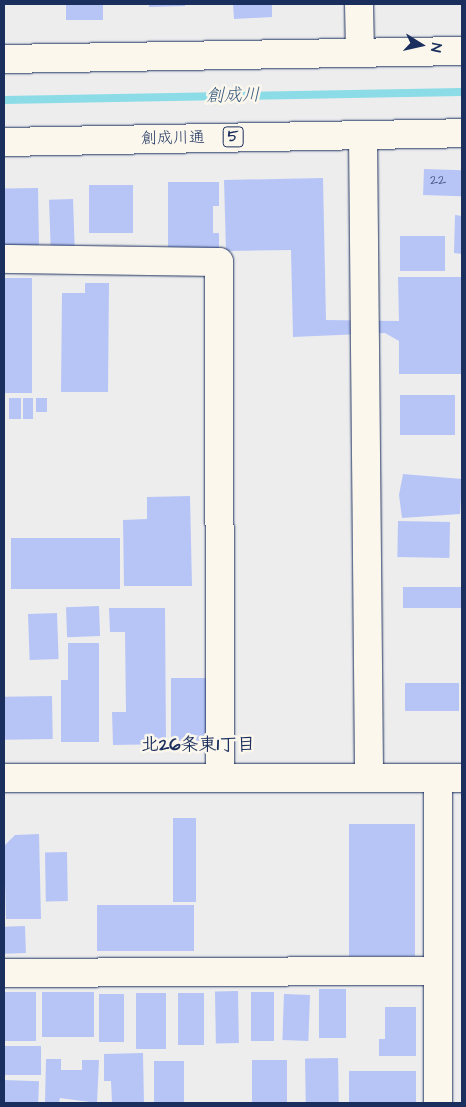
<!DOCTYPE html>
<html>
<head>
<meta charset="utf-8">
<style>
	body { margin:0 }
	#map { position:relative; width:466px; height:1107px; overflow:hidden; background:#ededee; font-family:"Architects Daughter","Klee One",sans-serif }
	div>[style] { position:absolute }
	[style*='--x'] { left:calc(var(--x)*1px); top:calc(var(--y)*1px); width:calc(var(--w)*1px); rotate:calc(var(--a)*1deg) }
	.stream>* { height:8px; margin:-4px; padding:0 4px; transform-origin:4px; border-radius:4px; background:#8bdce7 }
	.building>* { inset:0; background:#b7c5f6; transform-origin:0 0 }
	.roads { filter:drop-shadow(0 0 1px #1b2f5e) drop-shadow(0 0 1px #1b2f5e) }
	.street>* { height:28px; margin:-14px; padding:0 14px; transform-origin:14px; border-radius:14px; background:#fbf7ec }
	.secondary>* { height:28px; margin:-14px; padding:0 14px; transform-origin:14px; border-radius:14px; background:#fbf7ec }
	.highway>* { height:28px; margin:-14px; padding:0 14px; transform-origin:14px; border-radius:14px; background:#fbf7ec }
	span { translate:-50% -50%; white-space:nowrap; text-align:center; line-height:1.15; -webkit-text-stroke:5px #fbf7ec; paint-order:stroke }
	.number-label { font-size:14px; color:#425484 }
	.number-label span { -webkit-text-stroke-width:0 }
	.shield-label span { padding:1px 4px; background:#fbf7ec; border:1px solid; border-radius:4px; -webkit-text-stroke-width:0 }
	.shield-label { font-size:15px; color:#1b2f5e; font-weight:700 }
	.street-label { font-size:16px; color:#1b2f5e }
	.water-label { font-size:18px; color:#375a80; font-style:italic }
	.neighbourhood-label { font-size:18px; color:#1b2f5e; font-weight:700 }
	.frame { position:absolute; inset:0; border:5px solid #1b2f5e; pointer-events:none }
	.north { position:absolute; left:396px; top:20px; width:50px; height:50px; -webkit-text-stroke:4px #fbf7ec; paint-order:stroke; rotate:100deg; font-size:14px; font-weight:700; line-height:20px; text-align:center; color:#1b2f5e }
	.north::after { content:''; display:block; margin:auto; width:18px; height:22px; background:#1b2f5e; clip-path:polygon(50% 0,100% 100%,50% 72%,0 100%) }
</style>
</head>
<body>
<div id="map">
	<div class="stream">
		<div style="--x:4;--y:100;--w:458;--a:-1"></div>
	</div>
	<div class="building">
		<div style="left:66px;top:4px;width:37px;height:16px"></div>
		<div style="clip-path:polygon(149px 4px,185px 4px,185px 6px,149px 7px)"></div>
		<div style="clip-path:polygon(233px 4px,272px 4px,272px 17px,234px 19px)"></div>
		<div style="left:424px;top:169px;width:38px;height:26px;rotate:2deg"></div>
		<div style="clip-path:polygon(323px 178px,326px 320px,399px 321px,398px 277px,462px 277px,462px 374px,399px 374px,399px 341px,385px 333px,293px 337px,291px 250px,226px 251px,224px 180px)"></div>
		<div style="clip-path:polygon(168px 182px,219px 182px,219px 206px,213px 206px,213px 233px,219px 233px,219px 251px,168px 252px)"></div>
		<div style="left:89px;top:185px;width:44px;height:48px"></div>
		<div style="left:38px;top:188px;width:62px;height:34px;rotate:89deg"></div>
		<div style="left:73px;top:199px;width:48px;height:24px;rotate:88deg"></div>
		<div style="clip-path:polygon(455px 215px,462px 216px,462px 254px,454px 253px)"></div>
		<div style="left:445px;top:236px;width:35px;height:45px;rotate:90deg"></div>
		<div style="left:4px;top:278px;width:28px;height:115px"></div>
		<div style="clip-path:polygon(85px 283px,109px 283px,108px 392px,61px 392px,62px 293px,85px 293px)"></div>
		<div style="left:400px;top:395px;width:55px;height:40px"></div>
		<div style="left:9px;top:398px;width:12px;height:21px"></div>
		<div style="left:23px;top:398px;width:10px;height:21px"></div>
		<div style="left:36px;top:398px;width:11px;height:14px"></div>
		<div style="clip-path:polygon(403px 474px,462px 479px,460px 514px,402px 518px,399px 495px)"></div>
		<div style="clip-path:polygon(190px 496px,192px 586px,124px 586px,123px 520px,147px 519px,147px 497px)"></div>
		<div style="left:398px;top:521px;width:52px;height:36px;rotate:1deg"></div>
		<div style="left:120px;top:538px;width:51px;height:109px;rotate:90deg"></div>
		<div style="left:403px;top:587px;width:59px;height:21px"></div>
		<div style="left:99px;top:606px;width:30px;height:33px;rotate:88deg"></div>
		<div style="clip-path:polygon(109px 608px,165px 608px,166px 744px,113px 745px,112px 712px,126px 712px,125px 632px,110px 632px)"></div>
		<div style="left:57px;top:613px;width:46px;height:29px;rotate:88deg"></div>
		<div style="clip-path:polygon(68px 643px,99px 643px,99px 742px,61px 742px,61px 680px,68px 680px)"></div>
		<div style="left:210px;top:678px;width:63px;height:39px;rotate:90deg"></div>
		<div style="left:405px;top:683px;width:54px;height:28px"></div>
		<div style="left:52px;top:696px;width:43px;height:48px;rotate:89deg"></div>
		<div style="left:173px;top:818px;width:23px;height:84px"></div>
		<div style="left:349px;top:824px;width:66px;height:132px"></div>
		<div style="clip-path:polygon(39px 834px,41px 919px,6px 919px,4px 846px,15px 835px)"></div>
		<div style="left:67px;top:852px;width:49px;height:22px;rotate:89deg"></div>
		<div style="left:194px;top:905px;width:46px;height:97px;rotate:90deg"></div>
		<div style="left:25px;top:926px;width:27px;height:21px;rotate:88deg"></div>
		<div style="left:319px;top:989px;width:27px;height:49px"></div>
		<div style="left:238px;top:991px;width:52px;height:23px;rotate:89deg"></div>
		<div style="left:4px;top:992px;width:32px;height:49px"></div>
		<div style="left:42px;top:992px;width:52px;height:45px"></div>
		<div style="left:251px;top:992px;width:23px;height:49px"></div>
		<div style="left:136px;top:993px;width:30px;height:56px"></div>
		<div style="left:178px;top:993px;width:26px;height:52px"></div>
		<div style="left:99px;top:994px;width:25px;height:48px"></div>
		<div style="left:284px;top:994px;width:26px;height:46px;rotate:2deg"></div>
		<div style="clip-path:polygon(385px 1007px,416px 1007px,416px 1056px,379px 1056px,379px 1039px,385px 1039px)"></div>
		<div style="left:4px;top:1046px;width:37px;height:29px"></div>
		<div style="clip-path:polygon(143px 1053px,144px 1103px,112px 1103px,111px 1081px,104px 1081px,104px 1054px)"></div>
		<div style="left:338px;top:1058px;width:45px;height:33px;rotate:89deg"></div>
		<div style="clip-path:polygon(46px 1059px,61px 1059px,61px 1070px,82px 1070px,82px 1060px,99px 1060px,97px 1103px,60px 1098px,59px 1103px,45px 1103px)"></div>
		<div style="left:252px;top:1060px;width:35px;height:43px"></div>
		<div style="left:154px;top:1061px;width:30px;height:42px"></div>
		<div style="left:349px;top:1071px;width:67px;height:32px"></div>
		<div style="left:4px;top:1080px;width:35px;height:23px;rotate:2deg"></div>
	</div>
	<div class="roads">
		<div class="street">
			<div style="--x:363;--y:135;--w:640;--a:89.46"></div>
			<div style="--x:4;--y:259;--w:215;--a:0.8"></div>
			<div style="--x:219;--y:262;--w:515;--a:89.89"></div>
			<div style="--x:438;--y:778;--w:325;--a:90"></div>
			<div style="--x:4;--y:973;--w:434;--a:-0.3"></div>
		</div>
		<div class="secondary">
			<div style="--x:359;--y:4;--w:49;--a:88.8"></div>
			<div style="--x:4;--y:778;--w:458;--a:0"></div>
		</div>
		<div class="highway">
			<div style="--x:4;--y:59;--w:458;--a:-1"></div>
			<div style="--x:4;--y:142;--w:458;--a:-1.1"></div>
		</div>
	</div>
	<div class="number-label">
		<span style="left:438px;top:180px">22</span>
	</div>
	<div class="shield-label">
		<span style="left:233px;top:137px">5</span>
	</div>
	<div class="street-label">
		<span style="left:173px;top:138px;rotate:-1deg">創成川通</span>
	</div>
	<div class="water-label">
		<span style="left:233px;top:96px;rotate:-1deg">創成川</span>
	</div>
	<div class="neighbourhood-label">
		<span style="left:198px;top:745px">北26条東1丁目</span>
	</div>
	<div class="frame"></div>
	<div class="north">N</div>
</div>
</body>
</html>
